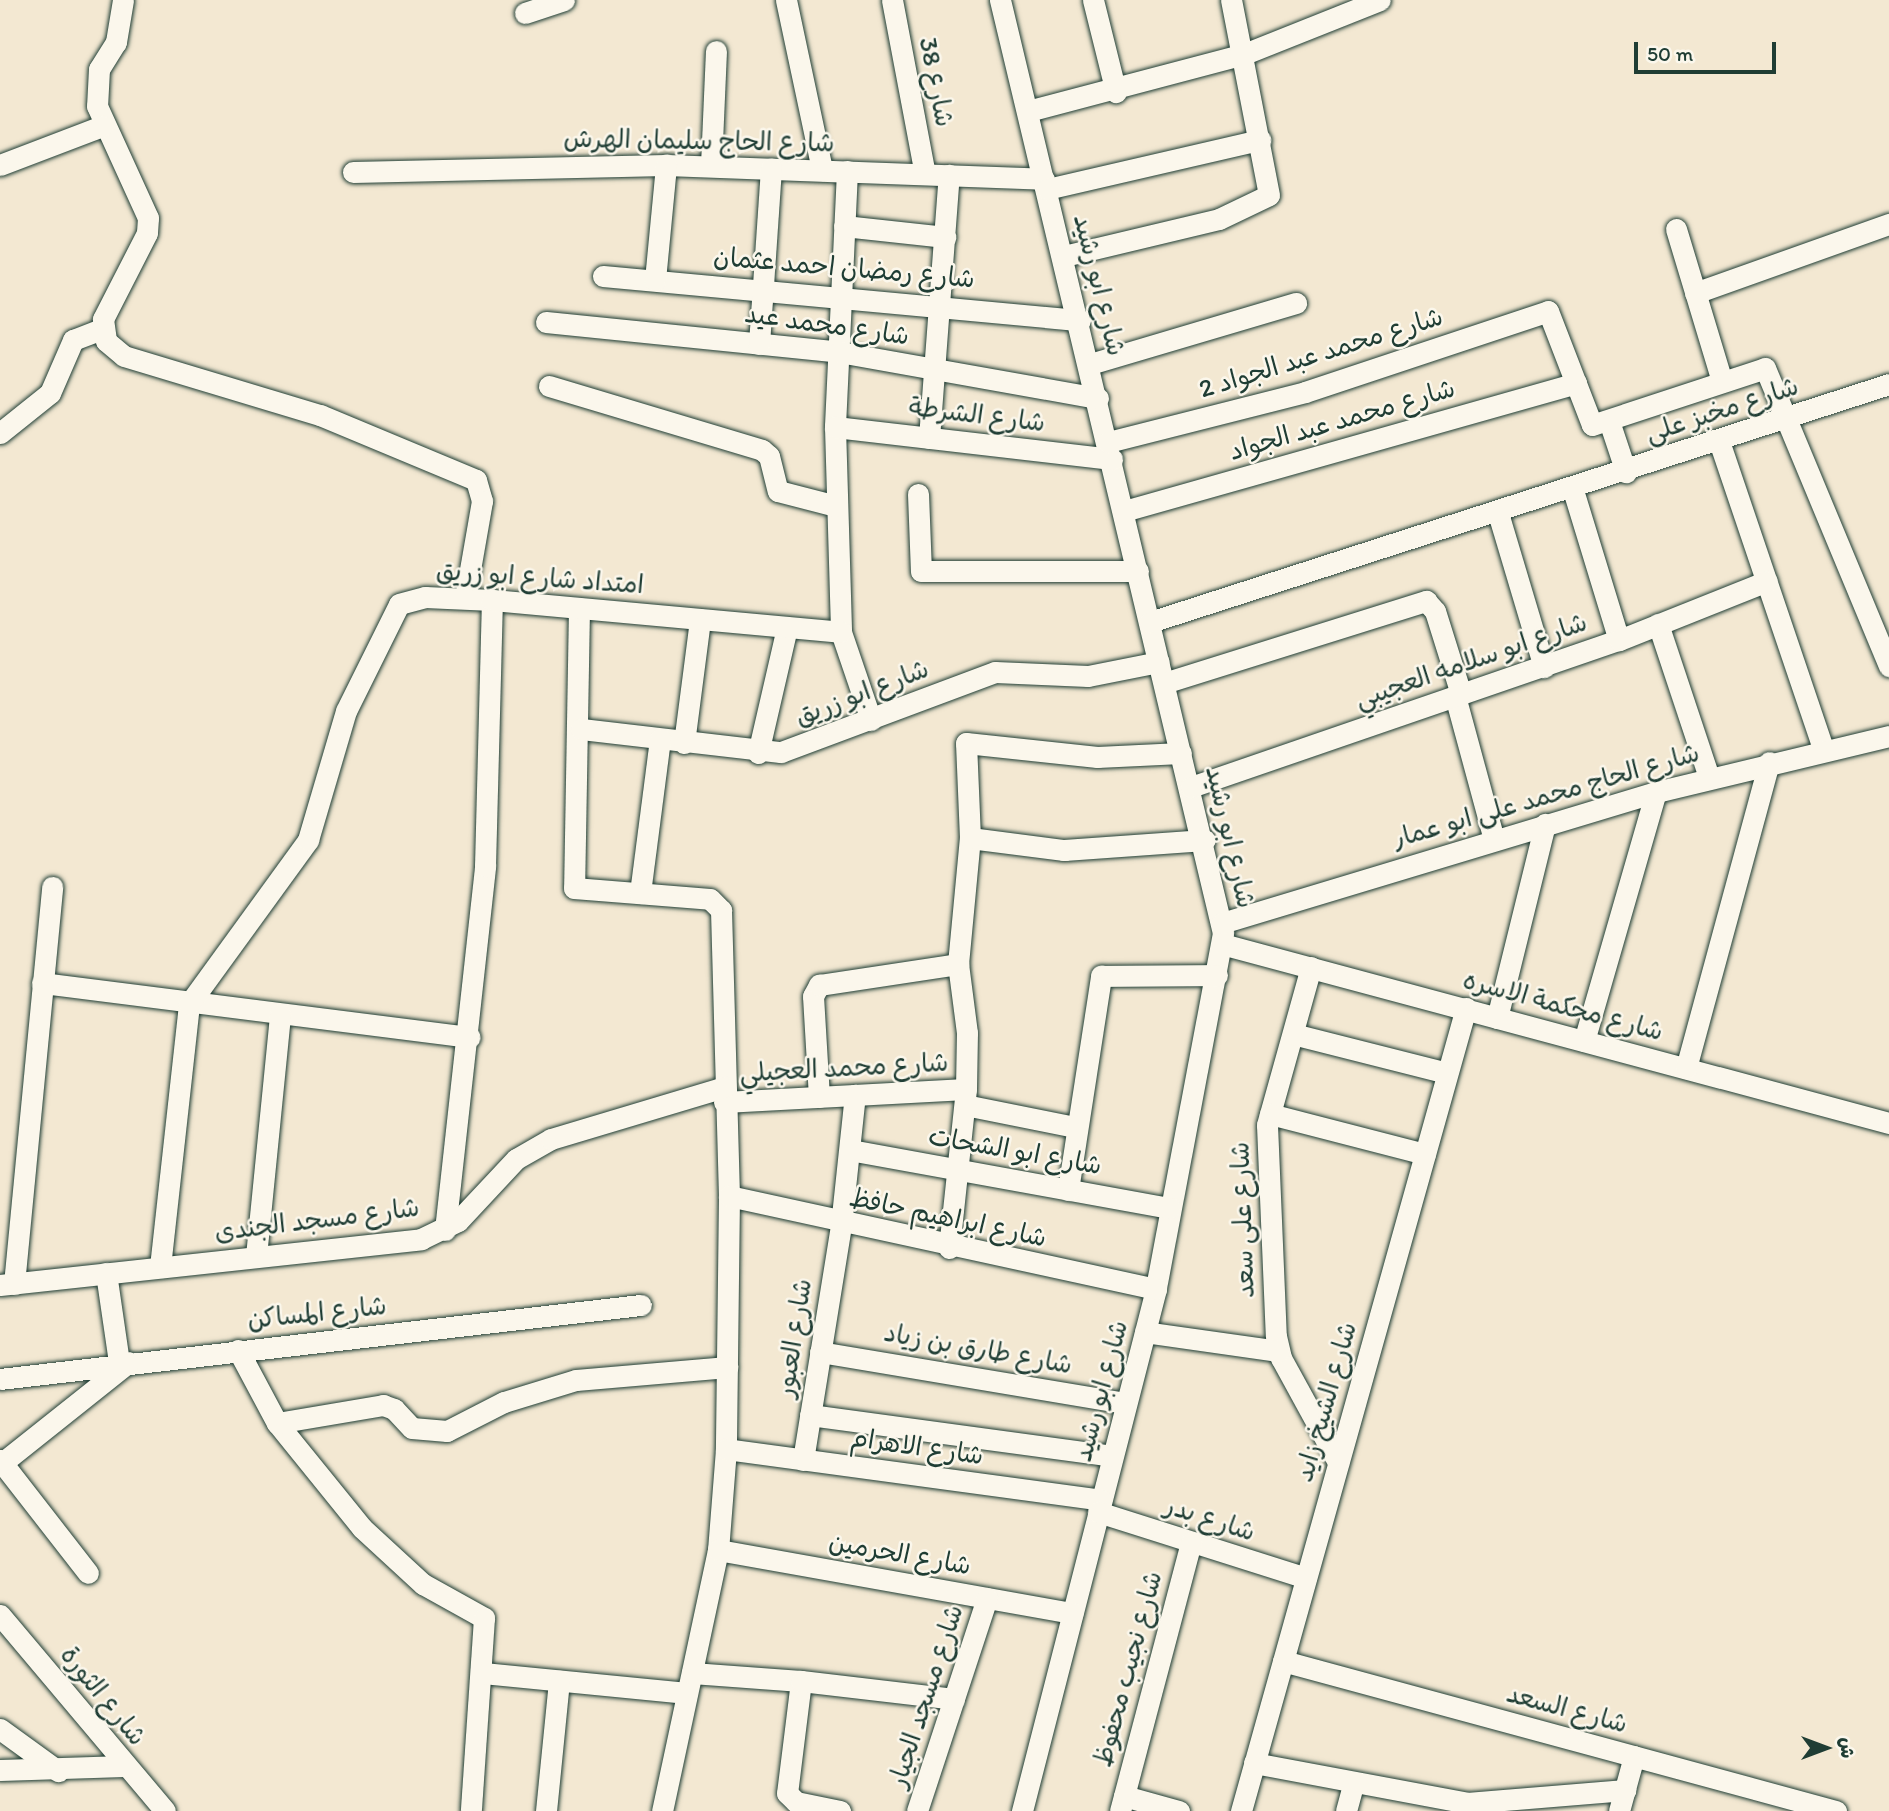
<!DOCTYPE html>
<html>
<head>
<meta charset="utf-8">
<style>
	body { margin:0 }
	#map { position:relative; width:1889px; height:1811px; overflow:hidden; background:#f3e8d2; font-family:Itim,"Playpen Sans Arabic",sans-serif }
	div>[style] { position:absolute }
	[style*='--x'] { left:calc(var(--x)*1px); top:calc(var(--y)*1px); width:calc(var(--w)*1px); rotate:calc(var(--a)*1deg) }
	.roads { filter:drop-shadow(0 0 2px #1f3d34) drop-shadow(0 0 2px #1f3d34) }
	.minor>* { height:21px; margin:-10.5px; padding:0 10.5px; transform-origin:10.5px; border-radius:10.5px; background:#fbf7ec }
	span { translate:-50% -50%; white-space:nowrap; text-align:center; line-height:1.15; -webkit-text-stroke:5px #fbf7ec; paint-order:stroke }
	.street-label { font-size:26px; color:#1f3d34 }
	.north { position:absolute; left:1791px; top:1713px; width:70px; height:70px; -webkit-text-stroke:5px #fbf7ec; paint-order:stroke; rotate:90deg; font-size:19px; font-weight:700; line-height:28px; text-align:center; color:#1f3d34 }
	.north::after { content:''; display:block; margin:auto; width:24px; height:32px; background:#1f3d34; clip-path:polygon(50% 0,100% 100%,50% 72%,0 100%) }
	.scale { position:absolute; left:1634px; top:42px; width:142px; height:32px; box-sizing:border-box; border:4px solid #1f3d34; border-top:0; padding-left:9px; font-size:21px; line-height:24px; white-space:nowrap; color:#1f3d34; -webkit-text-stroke:5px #fbf7ec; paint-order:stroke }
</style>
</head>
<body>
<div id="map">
	<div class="roads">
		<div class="minor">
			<div style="--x:123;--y:0;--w:43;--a:99.5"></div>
			<div style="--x:116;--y:42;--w:32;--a:122"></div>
			<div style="--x:99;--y:69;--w:37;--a:93"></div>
			<div style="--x:97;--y:106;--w:123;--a:65.5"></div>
			<div style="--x:148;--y:218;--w:15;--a:94"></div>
			<div style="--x:147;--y:233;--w:97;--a:117.1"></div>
			<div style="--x:103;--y:319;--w:22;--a:82"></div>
			<div style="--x:106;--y:341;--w:23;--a:40"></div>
			<div style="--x:124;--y:356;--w:205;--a:16.8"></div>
			<div style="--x:320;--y:415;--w:169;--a:22.6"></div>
			<div style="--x:476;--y:480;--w:22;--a:74"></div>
			<div style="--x:482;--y:501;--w:98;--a:99.9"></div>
			<div style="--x:786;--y:0;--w:174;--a:78"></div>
			<div style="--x:892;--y:0;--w:177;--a:79.3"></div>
			<div style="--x:1000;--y:0;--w:959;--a:76.56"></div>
			<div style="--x:1223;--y:933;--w:362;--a:100.7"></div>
			<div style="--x:1156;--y:1289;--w:539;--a:104.4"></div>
			<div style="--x:1093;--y:0;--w:95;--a:76"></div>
			<div style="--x:525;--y:13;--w:41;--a:-18.4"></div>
			<div style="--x:1028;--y:111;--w:223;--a:-14.8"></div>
			<div style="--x:1244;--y:54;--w:146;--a:-21.7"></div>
			<div style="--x:0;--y:165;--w:109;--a:-20.9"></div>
			<div style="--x:711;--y:165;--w:114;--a:-87.5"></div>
			<div style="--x:847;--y:171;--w:256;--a:92.7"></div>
			<div style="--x:835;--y:427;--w:205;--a:88.3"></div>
			<div style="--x:841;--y:632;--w:93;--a:71.2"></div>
			<div style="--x:353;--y:172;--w:313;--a:-1.3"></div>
			<div style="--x:666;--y:165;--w:378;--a:2.1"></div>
			<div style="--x:1047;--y:189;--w:219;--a:-13"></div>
			<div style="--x:844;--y:226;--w:102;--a:6.2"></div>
			<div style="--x:1676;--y:229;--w:159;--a:73.2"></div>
			<div style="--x:1064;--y:256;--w:159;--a:-13.4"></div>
			<div style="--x:1219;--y:219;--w:55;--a:-25.6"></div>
			<div style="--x:1269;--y:195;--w:199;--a:-101"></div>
			<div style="--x:603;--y:276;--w:479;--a:5.3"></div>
			<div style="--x:655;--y:280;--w:116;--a:-84.5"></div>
			<div style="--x:1695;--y:293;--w:206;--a:-19.6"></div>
			<div style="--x:546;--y:322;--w:295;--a:5.8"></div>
			<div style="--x:839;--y:352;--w:263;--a:10.1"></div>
			<div style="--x:759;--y:344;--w:176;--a:-86.1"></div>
			<div style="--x:1090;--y:364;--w:215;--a:-16.5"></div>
			<div style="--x:549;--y:386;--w:222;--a:16.7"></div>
			<div style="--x:762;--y:450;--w:9;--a:41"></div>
			<div style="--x:769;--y:456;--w:36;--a:76"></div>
			<div style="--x:778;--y:491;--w:60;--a:14.5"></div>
			<div style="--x:1609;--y:421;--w:54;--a:71.6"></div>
			<div style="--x:835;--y:427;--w:279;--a:6.6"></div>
			<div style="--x:0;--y:433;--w:64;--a:-38.7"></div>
			<div style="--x:50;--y:393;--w:58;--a:-66.5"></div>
			<div style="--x:73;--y:340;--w:31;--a:-21"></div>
			<div style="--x:929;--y:438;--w:264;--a:-85.7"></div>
			<div style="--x:1719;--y:441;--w:325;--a:71.3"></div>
			<div style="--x:1108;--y:442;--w:203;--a:-14.2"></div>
			<div style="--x:1305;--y:392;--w:256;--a:-18.4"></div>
			<div style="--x:1548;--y:311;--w:122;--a:68.9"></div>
			<div style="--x:1592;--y:425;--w:182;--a:-18.2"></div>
			<div style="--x:1765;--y:368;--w:323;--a:67.4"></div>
			<div style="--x:1573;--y:490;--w:157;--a:73"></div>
			<div style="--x:918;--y:494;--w:77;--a:87.8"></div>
			<div style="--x:921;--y:571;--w:217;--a:0"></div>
			<div style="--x:1124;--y:511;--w:470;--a:-15.8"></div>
			<div style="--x:1498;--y:513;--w:161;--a:73.4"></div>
			<div style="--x:579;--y:608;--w:280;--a:91"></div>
			<div style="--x:574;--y:888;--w:136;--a:4.6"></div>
			<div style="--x:710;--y:899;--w:16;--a:45"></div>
			<div style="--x:721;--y:910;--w:286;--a:88.4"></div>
			<div style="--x:729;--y:1196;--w:253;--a:90.7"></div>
			<div style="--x:726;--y:1449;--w:101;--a:94.5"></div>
			<div style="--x:718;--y:1550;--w:267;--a:102.1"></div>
			<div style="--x:1150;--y:622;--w:776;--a:-17.85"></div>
			<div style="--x:1658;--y:624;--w:161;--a:71.6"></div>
			<div style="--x:1164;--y:683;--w:275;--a:-17.4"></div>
			<div style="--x:1426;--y:601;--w:13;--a:48"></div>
			<div style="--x:1435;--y:611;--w:87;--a:72.6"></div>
			<div style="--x:1455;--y:696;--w:149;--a:74.8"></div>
			<div style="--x:581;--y:729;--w:201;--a:6.6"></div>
			<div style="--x:781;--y:752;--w:228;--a:-20.5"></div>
			<div style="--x:995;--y:672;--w:93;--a:2.5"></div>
			<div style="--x:1088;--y:676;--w:72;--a:-11.2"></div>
			<div style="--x:684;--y:743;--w:125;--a:-82.6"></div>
			<div style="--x:758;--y:753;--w:129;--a:-77"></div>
			<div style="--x:1191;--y:787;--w:453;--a:-19"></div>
			<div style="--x:1619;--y:640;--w:159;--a:-21.7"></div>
			<div style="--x:970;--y:838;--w:95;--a:7.3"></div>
			<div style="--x:1064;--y:850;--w:141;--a:-4.1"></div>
			<div style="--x:640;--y:893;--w:155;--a:-82.6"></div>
			<div style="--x:1222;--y:923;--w:453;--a:-16.8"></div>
			<div style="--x:1656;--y:792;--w:240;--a:-13.5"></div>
			<div style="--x:1222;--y:944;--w:691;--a:15.02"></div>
			<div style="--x:1311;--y:967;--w:164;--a:105.6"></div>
			<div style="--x:1267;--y:1125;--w:211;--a:87.6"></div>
			<div style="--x:1276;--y:1336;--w:23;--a:77"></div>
			<div style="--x:1281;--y:1358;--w:119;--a:61.3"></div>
			<div style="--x:42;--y:983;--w:431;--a:7.2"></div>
			<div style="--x:1497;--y:1018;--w:200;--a:-76.1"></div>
			<div style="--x:1293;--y:1034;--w:159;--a:14.2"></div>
			<div style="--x:1584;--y:1041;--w:259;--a:-73.9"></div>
			<div style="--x:1686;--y:1068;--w:317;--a:-74.8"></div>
			<div style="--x:819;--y:1097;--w:101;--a:-93.4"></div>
			<div style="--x:813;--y:996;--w:13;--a:-61"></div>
			<div style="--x:819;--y:985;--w:141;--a:-8.6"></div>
			<div style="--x:724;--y:1102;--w:242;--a:-3.1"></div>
			<div style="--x:965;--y:1105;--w:112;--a:11.3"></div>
			<div style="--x:1270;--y:1114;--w:160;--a:14.5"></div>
			<div style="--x:850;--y:1150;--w:325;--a:10.3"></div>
			<div style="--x:1068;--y:1190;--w:217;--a:-81.2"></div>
			<div style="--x:1101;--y:976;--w:116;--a:-0.5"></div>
			<div style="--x:729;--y:1196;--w:437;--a:12.3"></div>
			<div style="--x:445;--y:1230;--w:366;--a:-83.7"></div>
			<div style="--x:485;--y:866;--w:266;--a:-88.5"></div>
			<div style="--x:949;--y:1248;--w:160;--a:-83.9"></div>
			<div style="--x:966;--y:1089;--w:56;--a:-89"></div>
			<div style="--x:967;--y:1033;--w:70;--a:-97.4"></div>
			<div style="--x:958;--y:964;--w:127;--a:-84.6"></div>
			<div style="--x:970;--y:838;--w:95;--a:-92.4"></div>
			<div style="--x:966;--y:743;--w:132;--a:6.1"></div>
			<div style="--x:1097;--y:757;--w:84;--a:-2.7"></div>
			<div style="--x:256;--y:1256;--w:243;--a:-84.3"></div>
			<div style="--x:160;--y:1267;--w:265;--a:-83.7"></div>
			<div style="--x:189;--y:1004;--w:203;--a:-54"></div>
			<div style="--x:308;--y:840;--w:134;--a:-73.6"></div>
			<div style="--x:346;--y:711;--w:119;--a:-63.6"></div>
			<div style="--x:399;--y:604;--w:27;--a:-15"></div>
			<div style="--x:425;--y:597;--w:67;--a:2.6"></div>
			<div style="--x:492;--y:600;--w:350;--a:5.2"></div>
			<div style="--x:106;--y:1273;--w:90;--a:81.7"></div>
			<div style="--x:14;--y:1284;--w:399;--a:-84.5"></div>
			<div style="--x:0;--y:1285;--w:424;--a:-6.2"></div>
			<div style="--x:421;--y:1239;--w:41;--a:-25.9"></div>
			<div style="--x:458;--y:1221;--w:85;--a:-46.9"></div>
			<div style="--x:516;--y:1159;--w:40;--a:-29.7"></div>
			<div style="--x:551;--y:1139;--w:181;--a:-16.7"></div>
			<div style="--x:1145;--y:1332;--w:135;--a:8.1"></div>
			<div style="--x:238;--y:1350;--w:83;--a:61.9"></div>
			<div style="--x:277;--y:1423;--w:135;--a:51"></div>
			<div style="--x:362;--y:1528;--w:83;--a:42.6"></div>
			<div style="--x:423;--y:1584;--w:70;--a:29.1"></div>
			<div style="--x:484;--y:1618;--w:193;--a:93.9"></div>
			<div style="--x:820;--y:1352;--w:310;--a:9.5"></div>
			<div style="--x:0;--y:1379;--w:645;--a:-6.59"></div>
			<div style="--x:810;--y:1415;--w:305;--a:7.7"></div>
			<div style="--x:277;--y:1423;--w:108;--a:-9.6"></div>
			<div style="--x:383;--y:1405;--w:12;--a:20"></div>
			<div style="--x:394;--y:1409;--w:26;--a:47"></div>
			<div style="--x:412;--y:1428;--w:35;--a:5"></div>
			<div style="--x:447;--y:1431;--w:64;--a:-27"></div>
			<div style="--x:504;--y:1402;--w:75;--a:-17"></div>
			<div style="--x:576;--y:1380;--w:152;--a:-4.9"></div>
			<div style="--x:726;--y:1449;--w:378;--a:7.7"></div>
			<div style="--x:0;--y:1460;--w:143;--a:52.1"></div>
			<div style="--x:803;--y:1460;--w:238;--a:-80.8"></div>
			<div style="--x:841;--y:1225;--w:131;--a:-83.9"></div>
			<div style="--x:2;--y:1463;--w:162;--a:-38.5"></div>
			<div style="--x:1098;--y:1512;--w:218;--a:17.6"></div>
			<div style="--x:718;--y:1550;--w:360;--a:10.1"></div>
			<div style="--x:0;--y:1615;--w:256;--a:49.9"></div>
			<div style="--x:1283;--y:1661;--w:573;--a:15.18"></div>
			<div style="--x:483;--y:1673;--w:205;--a:5.6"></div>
			<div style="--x:692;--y:1673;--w:109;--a:4.2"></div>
			<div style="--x:801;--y:1681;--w:113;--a:97.1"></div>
			<div style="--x:787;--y:1793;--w:13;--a:45"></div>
			<div style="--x:796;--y:1802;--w:45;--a:11.6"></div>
			<div style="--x:801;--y:1681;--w:154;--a:6.7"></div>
			<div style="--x:0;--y:1729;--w:72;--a:35.9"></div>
			<div style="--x:1254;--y:1763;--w:217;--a:10.6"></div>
			<div style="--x:1467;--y:1803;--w:159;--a:-4.7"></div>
			<div style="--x:0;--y:1770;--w:124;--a:-1.8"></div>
			<div style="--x:1124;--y:1796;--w:57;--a:15.3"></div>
			<div style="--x:546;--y:1811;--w:131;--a:-84.3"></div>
			<div style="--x:917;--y:1811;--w:224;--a:-71.8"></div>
			<div style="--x:1120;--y:1811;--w:278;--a:-75.2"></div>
			<div style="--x:1241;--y:1811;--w:834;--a:-74.35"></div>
			<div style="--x:1346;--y:1811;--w:27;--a:-75"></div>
			<div style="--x:1619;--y:1811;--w:57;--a:-74.7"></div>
		</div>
	</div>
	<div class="street-label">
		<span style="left:936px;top:82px;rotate:79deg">شارع 38</span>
		<span style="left:699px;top:141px;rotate:1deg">شارع الحاج سليمان الهرش</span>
		<span style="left:844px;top:268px;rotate:5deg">شارع رمضان احمد عثمان</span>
		<span style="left:1099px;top:285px;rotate:76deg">شارع ابو رشيد</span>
		<span style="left:827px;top:325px;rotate:8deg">شارع محمد عيد</span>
		<span style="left:1321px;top:353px;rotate:-17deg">شارع محمد عبد الجواد 2</span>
		<span style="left:1722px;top:410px;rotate:-18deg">شارع مخبز على</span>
		<span style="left:977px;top:415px;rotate:7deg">شارع الشرطة</span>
		<span style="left:1342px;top:420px;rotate:-16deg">شارع محمد عبد الجواد</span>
		<span style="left:540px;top:578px;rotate:4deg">امتداد شارع ابو زريق</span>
		<span style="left:1471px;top:661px;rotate:-19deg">شارع ابو سلامه العجيبي</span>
		<span style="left:862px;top:693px;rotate:-21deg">شارع ابو زريق</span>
		<span style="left:1546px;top:796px;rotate:-16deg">شارع الحاج محمد على ابو عمار</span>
		<span style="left:1230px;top:837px;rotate:77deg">شارع ابو رشيد</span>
		<span style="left:1563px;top:1006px;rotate:15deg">شارع محكمة الاسره</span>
		<span style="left:844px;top:1068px;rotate:-3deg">شارع محمد العجيلي</span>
		<span style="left:1015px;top:1151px;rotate:10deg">شارع ابو الشحات</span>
		<span style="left:948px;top:1218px;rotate:12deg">شارع ابراهيم حافظ</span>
		<span style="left:317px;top:1220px;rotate:-7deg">شارع مسجد الجندى</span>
		<span style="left:1243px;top:1220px;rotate:-92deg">شارع على سعد</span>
		<span style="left:317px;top:1313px;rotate:-6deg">شارع المساكن</span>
		<span style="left:794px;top:1338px;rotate:-81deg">شارع العبور</span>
		<span style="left:978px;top:1349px;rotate:10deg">شارع طارق بن زياد</span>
		<span style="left:1101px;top:1391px;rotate:-75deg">شارع ابو رشيد</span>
		<span style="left:1326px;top:1402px;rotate:-74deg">شارع الشيخ زايد</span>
		<span style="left:917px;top:1447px;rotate:8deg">شارع الاهرام</span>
		<span style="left:1210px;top:1519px;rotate:18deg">شارع بدر</span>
		<span style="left:900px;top:1554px;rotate:10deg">شارع الحرمين</span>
		<span style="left:1128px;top:1669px;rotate:-75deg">شارع نجيب محفوظ</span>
		<span style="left:103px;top:1696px;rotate:51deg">شارع الثورة</span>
		<span style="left:926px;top:1696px;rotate:-72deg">شارع مسجد الجيار</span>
		<span style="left:1567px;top:1709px;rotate:15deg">شارع السعد</span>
	</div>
	<div class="north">ش</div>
	<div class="scale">50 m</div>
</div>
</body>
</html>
